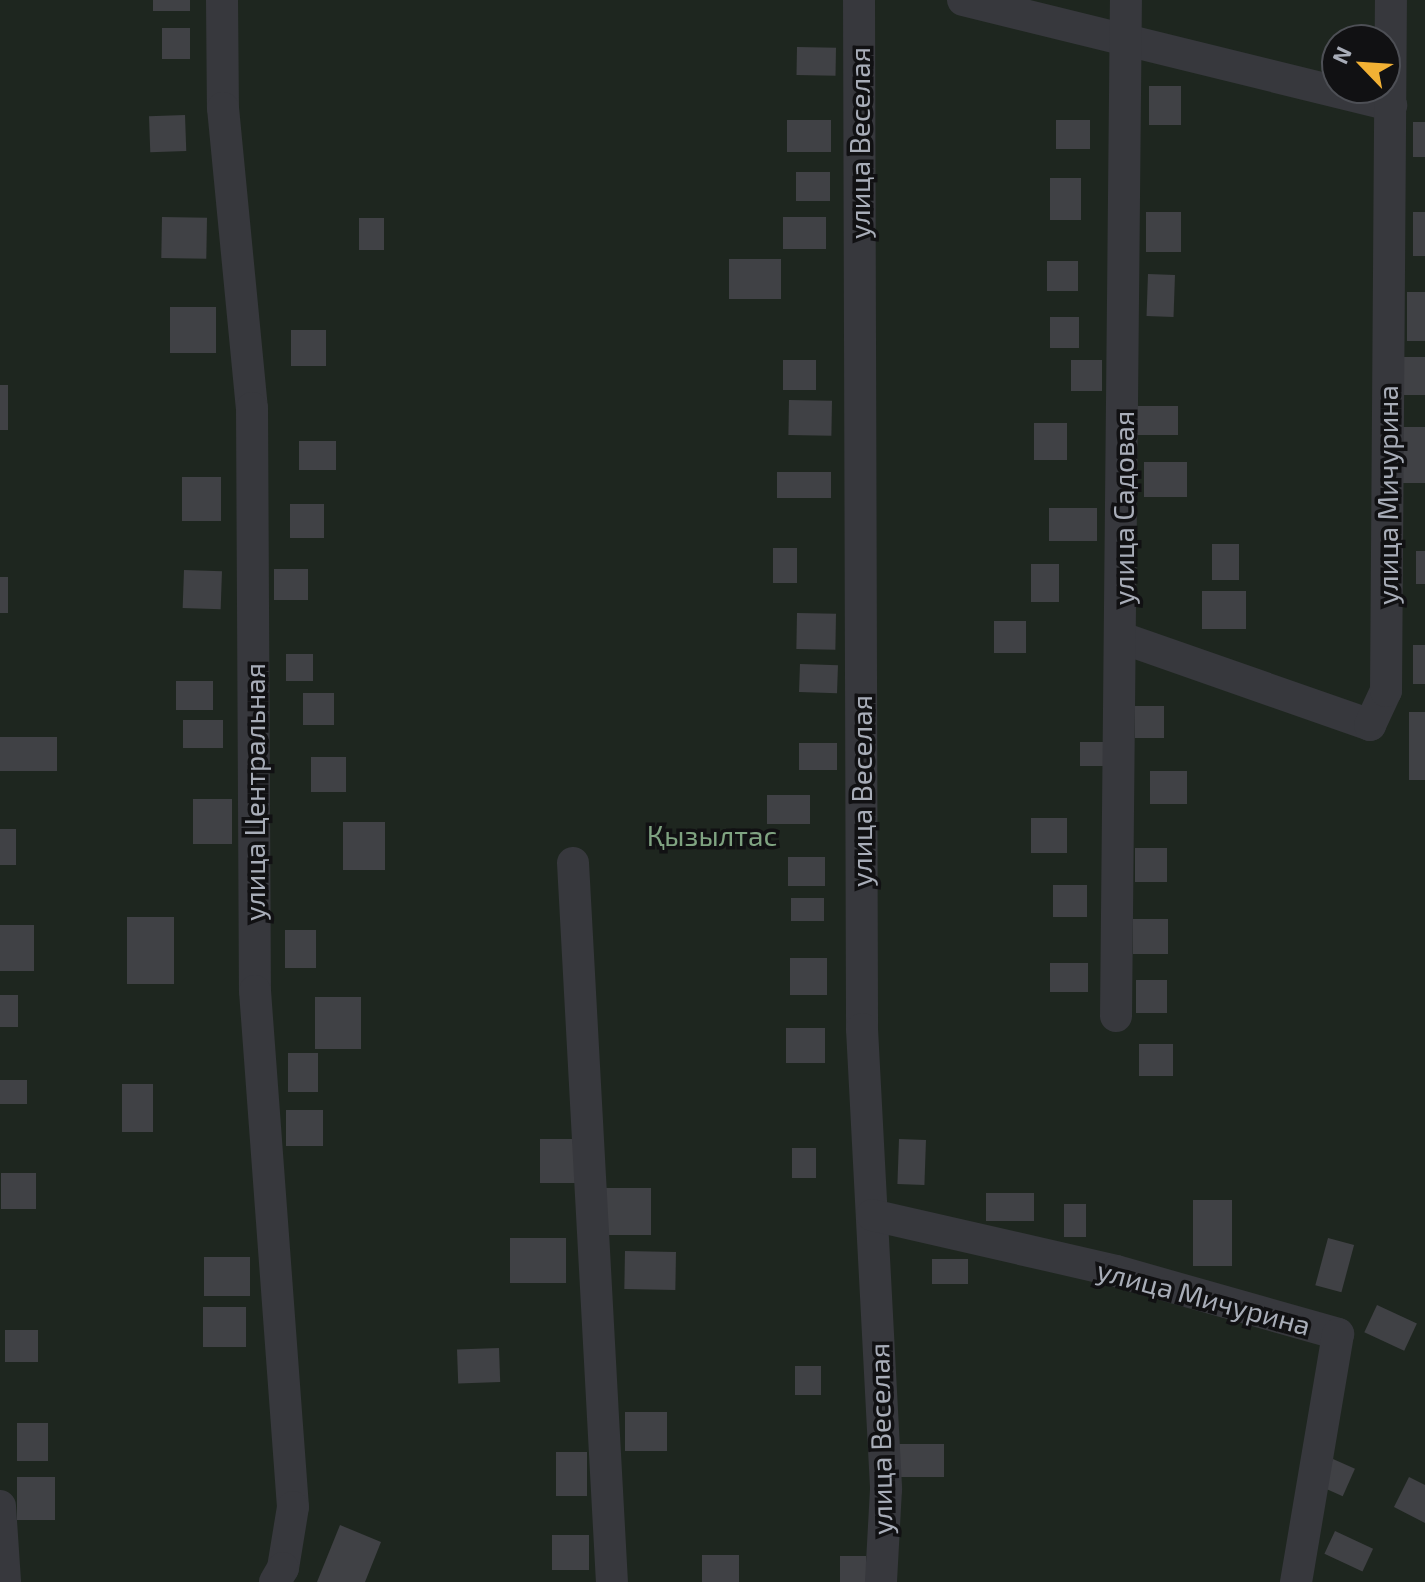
<!DOCTYPE html>
<html>
<head>
<meta charset="utf-8">
<style>
	body { margin:0 }
	#map { position:relative; width:1425px; height:1582px; overflow:hidden; background:#161618; font-family:"Exo 2",sans-serif }
	div>[style] { position:absolute }
	[style*='--x'] { left:calc(var(--x)*1px); top:calc(var(--y)*1px); width:calc(var(--w)*1px); rotate:calc(var(--a)*1deg) }
	.green>* { inset:0; background:#1e261f }
	.building>* { inset:0; background:#404145; transform-origin:0 0 }
	.street>* { height:32px; margin:-16px; padding:0 16px; transform-origin:16px; border-radius:16px; background:#37383d }
	span { translate:-50% -50%; white-space:nowrap; text-align:center; line-height:1.15; -webkit-text-stroke:7px #111113; paint-order:stroke }
	.street-label { font-size:28px; color:#a8adb8 }
	.park-label { font-size:28px; color:#7fa381 }
	.north { position:absolute; left:1321px; top:24px; width:80px; height:80px; box-sizing:border-box; background:#111113; border:2px solid #4d4f55; border-radius:50%; rotate:295deg; font-size:22px; font-weight:700; line-height:32px; text-align:center; color:#a8adb8 }
	.north::after { content:''; display:block; margin:auto; width:28px; height:36px; background:#f2b134; clip-path:polygon(50% 0,100% 100%,50% 72%,0 100%) }
</style>
</head>
<body>
<div id="map">
	<div class="green">
		<div style="clip-path:polygon(evenodd,0 0,1425px 0,1425px 1582px,0 1582px,0 0,1337px 40px,1385px 40px,1385px 88px,1337px 88px,1337px 40px)"></div>
	</div>
	<div class="building">
		<div style="left:153px;top:0;width:37px;height:11px"></div>
		<div style="left:162px;top:28px;width:28px;height:31px"></div>
		<div style="left:797px;top:47px;width:39px;height:28px;rotate:1deg"></div>
		<div style="left:1181px;top:86px;width:39px;height:32px;rotate:90deg"></div>
		<div style="left:185px;top:115px;width:36px;height:36px;rotate:88deg"></div>
		<div style="left:787px;top:120px;width:44px;height:32px"></div>
		<div style="left:1056px;top:120px;width:34px;height:29px"></div>
		<div style="left:1413px;top:122px;width:12px;height:35px"></div>
		<div style="left:796px;top:172px;width:34px;height:29px"></div>
		<div style="left:1050px;top:178px;width:31px;height:42px"></div>
		<div style="left:1146px;top:212px;width:35px;height:40px"></div>
		<div style="left:1413px;top:212px;width:12px;height:44px"></div>
		<div style="left:162px;top:217px;width:45px;height:41px;rotate:1deg"></div>
		<div style="left:783px;top:217px;width:43px;height:32px"></div>
		<div style="left:359px;top:218px;width:25px;height:32px"></div>
		<div style="left:729px;top:259px;width:52px;height:40px"></div>
		<div style="left:1047px;top:261px;width:31px;height:30px"></div>
		<div style="left:1148px;top:274px;width:27px;height:42px;rotate:2deg"></div>
		<div style="left:1407px;top:292px;width:18px;height:49px"></div>
		<div style="left:170px;top:307px;width:46px;height:46px"></div>
		<div style="left:1050px;top:317px;width:29px;height:31px"></div>
		<div style="left:291px;top:330px;width:35px;height:36px"></div>
		<div style="left:1400px;top:357px;width:25px;height:38px"></div>
		<div style="left:783px;top:360px;width:33px;height:30px"></div>
		<div style="left:1071px;top:360px;width:31px;height:31px"></div>
		<div style="left:0;top:385px;width:8px;height:45px"></div>
		<div style="left:789px;top:400px;width:43px;height:35px;rotate:1deg"></div>
		<div style="left:1178px;top:406px;width:29px;height:42px;rotate:90deg"></div>
		<div style="left:1067px;top:423px;width:37px;height:33px;rotate:90deg"></div>
		<div style="left:1399px;top:427px;width:26px;height:56px"></div>
		<div style="left:299px;top:441px;width:37px;height:29px"></div>
		<div style="left:1144px;top:462px;width:43px;height:35px"></div>
		<div style="left:777px;top:472px;width:54px;height:26px"></div>
		<div style="left:182px;top:477px;width:39px;height:44px"></div>
		<div style="left:290px;top:504px;width:34px;height:34px"></div>
		<div style="left:1049px;top:508px;width:48px;height:33px"></div>
		<div style="left:1212px;top:544px;width:27px;height:36px"></div>
		<div style="left:773px;top:548px;width:24px;height:35px"></div>
		<div style="left:1416px;top:551px;width:9px;height:33px"></div>
		<div style="left:1031px;top:564px;width:28px;height:38px"></div>
		<div style="left:308px;top:569px;width:31px;height:34px;rotate:90deg"></div>
		<div style="left:184px;top:570px;width:38px;height:38px;rotate:2deg"></div>
		<div style="left:0;top:577px;width:8px;height:36px"></div>
		<div style="left:1246px;top:591px;width:38px;height:44px;rotate:90deg"></div>
		<div style="left:797px;top:613px;width:39px;height:36px;rotate:1deg"></div>
		<div style="left:994px;top:621px;width:32px;height:32px"></div>
		<div style="left:1413px;top:645px;width:12px;height:39px"></div>
		<div style="left:286px;top:654px;width:27px;height:27px"></div>
		<div style="left:800px;top:664px;width:38px;height:28px;rotate:2deg"></div>
		<div style="left:176px;top:681px;width:37px;height:29px"></div>
		<div style="left:303px;top:693px;width:31px;height:32px"></div>
		<div style="left:1135px;top:706px;width:29px;height:32px"></div>
		<div style="left:1409px;top:712px;width:16px;height:68px"></div>
		<div style="left:183px;top:720px;width:40px;height:28px"></div>
		<div style="left:0;top:737px;width:57px;height:34px"></div>
		<div style="left:1080px;top:742px;width:28px;height:24px"></div>
		<div style="left:799px;top:743px;width:38px;height:27px"></div>
		<div style="left:311px;top:757px;width:35px;height:35px"></div>
		<div style="left:1150px;top:771px;width:37px;height:33px"></div>
		<div style="left:767px;top:795px;width:43px;height:29px"></div>
		<div style="left:193px;top:799px;width:39px;height:45px"></div>
		<div style="left:1031px;top:818px;width:36px;height:35px"></div>
		<div style="left:343px;top:822px;width:42px;height:48px"></div>
		<div style="left:0;top:829px;width:16px;height:36px"></div>
		<div style="left:1135px;top:848px;width:32px;height:34px"></div>
		<div style="left:788px;top:857px;width:37px;height:29px"></div>
		<div style="left:1087px;top:885px;width:32px;height:34px;rotate:90deg"></div>
		<div style="left:791px;top:898px;width:33px;height:23px"></div>
		<div style="left:127px;top:917px;width:47px;height:67px"></div>
		<div style="left:1133px;top:919px;width:35px;height:35px"></div>
		<div style="left:0;top:925px;width:34px;height:46px"></div>
		<div style="left:285px;top:930px;width:31px;height:38px"></div>
		<div style="left:827px;top:958px;width:37px;height:37px;rotate:90deg"></div>
		<div style="left:1050px;top:963px;width:38px;height:29px"></div>
		<div style="left:1167px;top:980px;width:33px;height:31px;rotate:90deg"></div>
		<div style="left:0;top:995px;width:18px;height:32px"></div>
		<div style="left:315px;top:997px;width:46px;height:52px"></div>
		<div style="left:786px;top:1028px;width:39px;height:35px"></div>
		<div style="left:1139px;top:1044px;width:34px;height:32px"></div>
		<div style="left:288px;top:1053px;width:30px;height:39px"></div>
		<div style="left:0;top:1080px;width:27px;height:24px"></div>
		<div style="left:122px;top:1084px;width:31px;height:48px"></div>
		<div style="left:286px;top:1110px;width:37px;height:36px"></div>
		<div style="left:540px;top:1139px;width:37px;height:44px"></div>
		<div style="left:899px;top:1139px;width:27px;height:45px;rotate:2deg"></div>
		<div style="left:792px;top:1148px;width:24px;height:30px"></div>
		<div style="left:1px;top:1173px;width:35px;height:36px"></div>
		<div style="left:601px;top:1188px;width:50px;height:47px"></div>
		<div style="left:986px;top:1193px;width:48px;height:28px"></div>
		<div style="left:1193px;top:1200px;width:39px;height:66px"></div>
		<div style="left:1064px;top:1204px;width:22px;height:33px"></div>
		<div style="left:510px;top:1238px;width:56px;height:45px"></div>
		<div style="left:1328px;top:1238px;width:27px;height:49px;rotate:15deg"></div>
		<div style="left:625px;top:1251px;width:51px;height:38px;rotate:1deg"></div>
		<div style="left:204px;top:1257px;width:46px;height:39px"></div>
		<div style="left:932px;top:1259px;width:36px;height:25px"></div>
		<div style="left:1377px;top:1305px;width:44px;height:30px;rotate:25deg"></div>
		<div style="left:246px;top:1307px;width:40px;height:43px;rotate:90deg"></div>
		<div style="left:5px;top:1330px;width:33px;height:32px"></div>
		<div style="left:499px;top:1348px;width:34px;height:42px;rotate:88deg"></div>
		<div style="left:795px;top:1366px;width:26px;height:29px"></div>
		<div style="left:625px;top:1412px;width:42px;height:39px"></div>
		<div style="left:17px;top:1423px;width:31px;height:38px"></div>
		<div style="left:896px;top:1444px;width:48px;height:33px"></div>
		<div style="left:556px;top:1452px;width:31px;height:44px"></div>
		<div style="left:1333px;top:1459px;width:24px;height:30px;rotate:24deg"></div>
		<div style="left:17px;top:1477px;width:38px;height:43px"></div>
		<div style="clip-path:polygon(1409px 1477px,1425px 1485px,1425px 1523px,1394px 1507px)"></div>
		<div style="clip-path:polygon(340px 1525px,381px 1542px,365px 1582px,317px 1582px)"></div>
		<div style="left:1335px;top:1531px;width:42px;height:25px;rotate:25deg"></div>
		<div style="left:552px;top:1535px;width:37px;height:35px"></div>
		<div style="left:702px;top:1555px;width:37px;height:27px"></div>
		<div style="left:840px;top:1556px;width:26px;height:26px"></div>
	</div>
	<div class="street">
		<div style="--x:222;--y:0;--w:108;--a:89.5"></div>
		<div style="--x:223;--y:108;--w:301;--a:84.5"></div>
		<div style="--x:252;--y:408;--w:583;--a:89.71"></div>
		<div style="--x:255;--y:991;--w:517;--a:85.79"></div>
		<div style="--x:293;--y:1507;--w:62;--a:99.3"></div>
		<div style="--x:283;--y:1568;--w:16;--a:120"></div>
		<div style="--x:859;--y:0;--w:1029;--a:89.83"></div>
		<div style="--x:862;--y:1029;--w:461;--a:87"></div>
		<div style="--x:886;--y:1489;--w:93;--a:93.1"></div>
		<div style="--x:963;--y:0;--w:441;--a:13.8"></div>
		<div style="--x:1122;--y:638;--w:263;--a:19.3"></div>
		<div style="--x:1370;--y:725;--w:38;--a:-65"></div>
		<div style="--x:1386;--y:691;--w:691;--a:-89.59"></div>
		<div style="--x:573;--y:863;--w:720;--a:86.9"></div>
		<div style="--x:1116;--y:1016;--w:1016;--a:-89.44"></div>
		<div style="--x:872;--y:1215;--w:250;--a:12.9"></div>
		<div style="--x:1116;--y:1271;--w:231;--a:15.8"></div>
		<div style="--x:1338;--y:1334;--w:252;--a:99.6"></div>
		<div style="--x:0;--y:1506;--w:76;--a:86.2"></div>
	</div>
	<div class="street-label">
		<span style="left:859px;top:143px;rotate:-90deg">улица Веселая</span>
		<span style="left:1387px;top:495px;rotate:-90deg">улица Мичурина</span>
		<span style="left:1123px;top:508px;rotate:-90deg">улица Садовая</span>
		<span style="left:861px;top:791px;rotate:-90deg">улица Веселая</span>
		<span style="left:254px;top:792px;rotate:-90deg">улица Центральная</span>
		<span style="left:1204px;top:1297px;rotate:15deg">улица Мичурина</span>
		<span style="left:880px;top:1439px;rotate:-91deg">улица Веселая</span>
	</div>
	<div class="park-label">
		<span style="left:712px;top:835px">Қызылтас</span>
	</div>
	<div class="north">N</div>
</div>
</body>
</html>
